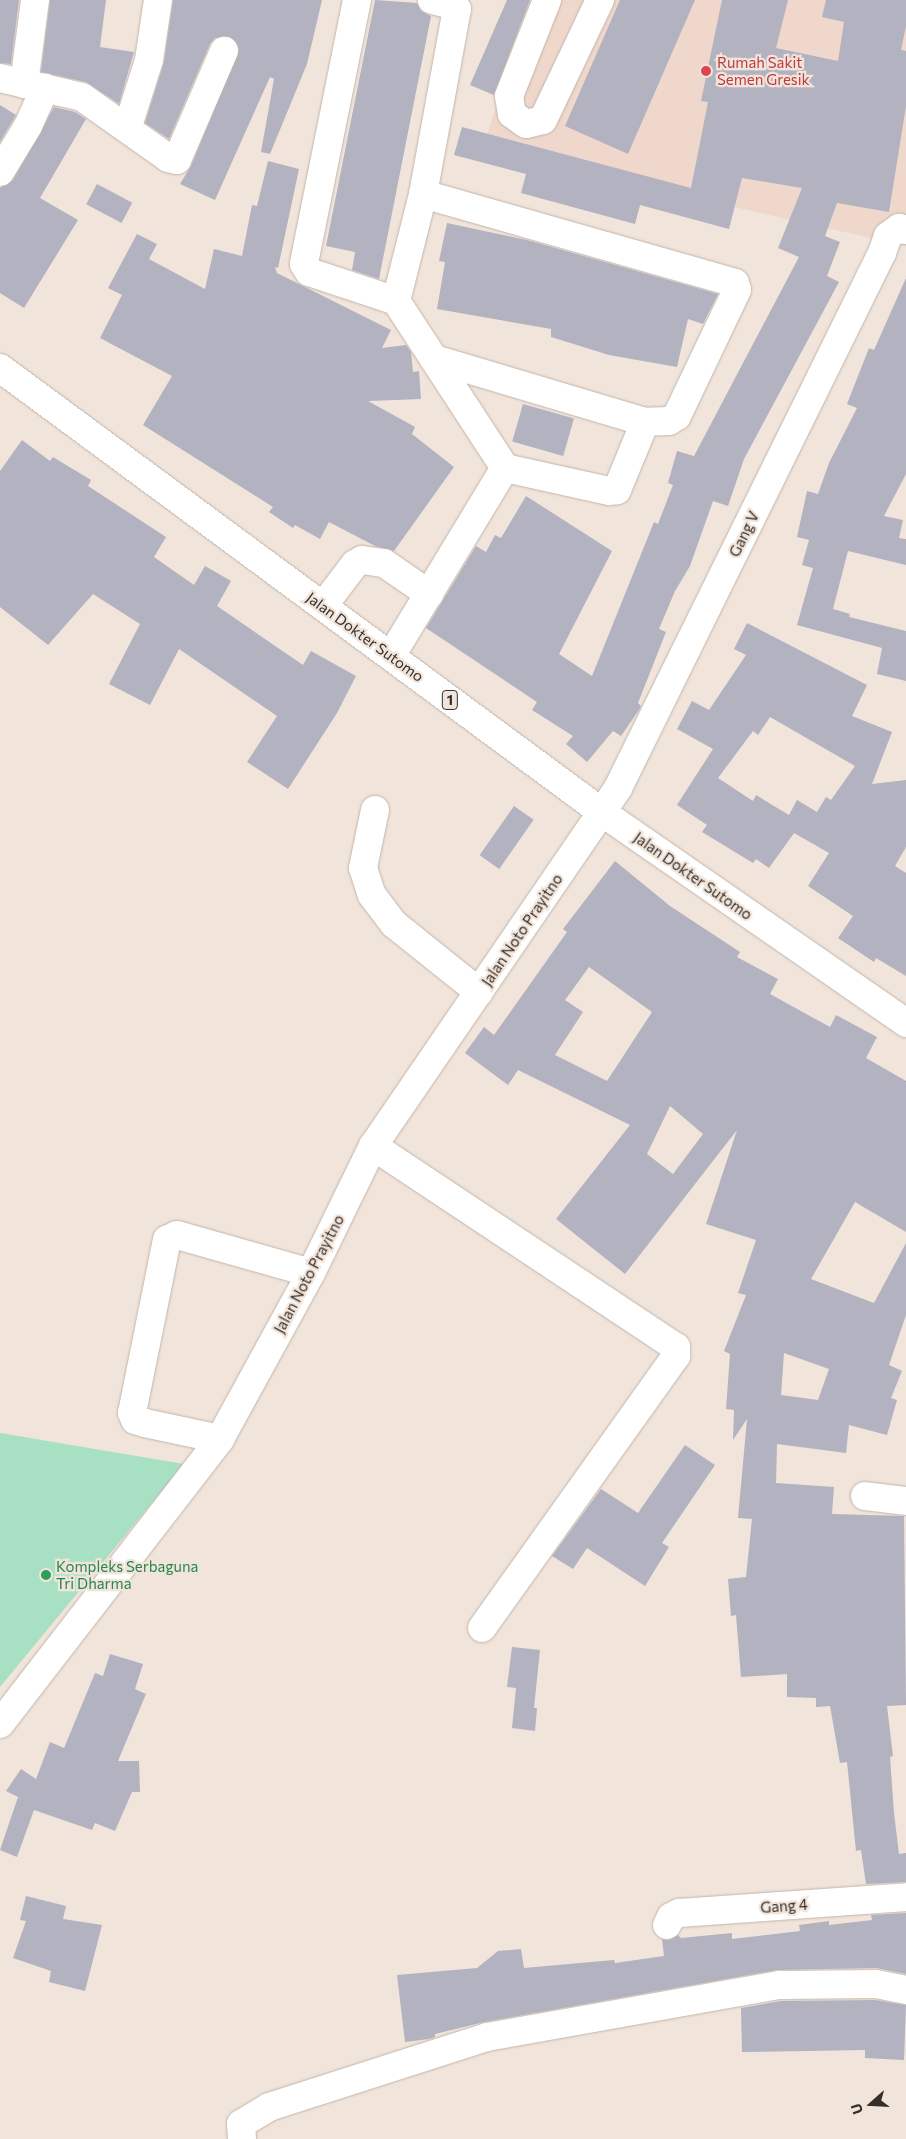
<!DOCTYPE html>
<html>
<head>
<meta charset="utf-8">
<style>
	body { margin:0 }
	#map { position:relative; width:906px; height:2139px; overflow:hidden; background:#f1e4da; font-family:Commissioner,sans-serif }
	div>[style] { position:absolute }
	[style*='--x'] { left:calc(var(--x)*1px); top:calc(var(--y)*1px); width:calc(var(--w)*1px); rotate:calc(var(--a)*1deg) }
	.medical>* { inset:0; background:#efd7cc }
	.green>* { inset:0; background:#a8e0c4 }
	.building>* { inset:0; background:#b2b2c0; transform-origin:0 0 }
	.roads { filter:drop-shadow(0 0 1px #c1b5ab) drop-shadow(0 0 1px #c1b5ab) }
	.minor>* { height:28px; margin:-14px; padding:0 14px; transform-origin:14px; border-radius:14px; background:#fff }
	.highway>* { height:28px; margin:-14px; padding:0 14px; transform-origin:14px; border-radius:14px; background:#fff }
	.dots>* { width:14px; height:14px; translate:-50% -50%; box-sizing:border-box; border:2px solid #f1e4da; border-radius:50% }
	span { translate:-50% -50%; white-space:nowrap; text-align:center; line-height:1.15; -webkit-text-stroke:4.5px #f1e4da; paint-order:stroke }
	.shield-label span { padding:1px 4px; background:#f1e4da; border:1px solid; border-radius:4px; -webkit-text-stroke-width:0 }
	.shield-label { font-size:14px; color:#342f2b; font-weight:700 }
	.health-label { font-size:15px; color:#be3a42 }
	.left { translate:0 -50%; text-align:left }
	.street-label { font-size:15px; color:#342f2b }
	.leisure-label { font-size:15px; color:#27864d }
	.north { position:absolute; left:846px; top:2079px; width:50px; height:50px; -webkit-text-stroke:4px #f1e4da; paint-order:stroke; rotate:251deg; font-size:14px; font-weight:700; line-height:20px; text-align:center; color:#342f2b }
	.north::after { content:''; display:block; margin:auto; width:18px; height:22px; background:#342f2b; clip-path:polygon(50% 0,100% 100%,50% 72%,0 100%) }
</style>
</head>
<body>
<div id="map">
	<div class="medical">
		<div style="clip-path:polygon(529px 0,906px 0,906px 246px,721px 204px,485px 142px)"></div>
	</div>
	<div class="green">
		<div style="clip-path:polygon(0 1433px,184px 1464px,0 1687px)"></div>
	</div>
	<div class="building">
		<div style="clip-path:polygon(0 0,19px 0,11px 64px,0 63px)"></div>
		<div style="clip-path:polygon(50px 0,106px 0,100px 47px,134px 52px,119px 104px,86px 82px,41px 72px)"></div>
		<div style="clip-path:polygon(173px 0,322px 0,307px 64px,270px 154px,261px 152px,274px 79px,270px 77px,215px 200px,180px 184px,191px 166px,239px 49px,230px 37px,215px 38px,210px 44px,169px 139px,145px 123px,164px 62px)"></div>
		<div style="clip-path:polygon(375px 0,417px 3px,421px 11px,431px 16px,379px 279px,352px 270px,355px 252px,326px 246px)"></div>
		<div style="clip-path:polygon(507px 0,530px 0,494px 95px,470px 85px)"></div>
		<div style="clip-path:polygon(620px 0,695px 0,628px 154px,565px 126px)"></div>
		<div style="clip-path:polygon(722px 0,788px 0,776px 48px,838px 61px,844px 22px,822px 17px,826px 0,906px 0,906px 26px,901px 50px,906px 51px,906px 106px,889px 212px,837px 203px,825px 236px,840px 242px,827px 276px,839px 282px,744px 459px,728px 506px,713px 501px,690px 566px,675px 591px,659px 629px,666px 632px,638px 703px,641px 706px,639px 710px,621px 736px,613px 731px,587px 762px,566px 744px,573px 736px,532px 710px,537px 702px,426px 628px,476px 546px,486px 552px,495px 535px,501px 538px,526px 496px,612px 551px,559px 654px,592px 676px,654px 522px,658px 524px,673px 485px,668px 483px,677px 451px,694px 456px,799px 257px,778px 248px,802px 188px,742px 178px,729px 229px,640px 205px,635px 224px,521px 193px,526px 174px,454px 155px,462px 127px,691px 188px,708px 102px,701px 101px)"></div>
		<div style="clip-path:polygon(0 105px,16px 115px,0 142px)"></div>
		<div style="clip-path:polygon(54px 107px,75px 112px,86px 119px,40px 198px,78px 220px,24px 308px,0 293px,0 188px,13px 180px)"></div>
		<div style="clip-path:polygon(268px 161px,299px 169px,278px 268px,275px 267px,277px 273px,391px 330px,382px 348px,406px 345px,411px 352px,413px 372px,419px 371px,421px 399px,368px 401px,415px 427px,412px 434px,454px 467px,394px 551px,375px 546px,329px 522px,320px 539px,295px 525px,293px 528px,269px 512px,273px 507px,143px 425px,172px 376px,100px 338px,122px 295px,108px 288px,137px 234px,157px 244px,149px 259px,205px 289px,214px 249px,242px 256px,252px 205px,257px 206px)"></div>
		<div style="left:97px;top:184px;width:40px;height:23px;rotate:28deg"></div>
		<div style="clip-path:polygon(447px 223px,527px 240px,718px 294px,703px 324px,688px 319px,677px 367px,609px 355px,551px 337px,551px 329px,437px 309px,445px 262px,439px 261px)"></div>
		<div style="clip-path:polygon(906px 278px,906px 474px,884px 516px,903px 520px,899px 538px,906px 539px,906px 565px,848px 551px,833px 609px,850px 614px,849px 617px,906px 631px,906px 681px,877px 674px,882px 648px,797px 625px,813px 568px,802px 565px,809px 540px,797px 537px,807px 491px,818px 494px,829px 463px,857px 408px,847px 404px,869px 348px,874px 350px)"></div>
		<div style="left:523px;top:404px;width:53px;height:39px;rotate:16deg"></div>
		<div style="clip-path:polygon(22px 440px,50px 461px,53px 457px,91px 480px,88px 486px,166px 537px,154px 557px,194px 585px,205px 566px,231px 581px,217px 606px,303px 665px,311px 651px,356px 676px,337px 713px,288px 789px,247px 762px,277px 716px,179px 649px,150px 705px,109px 684px,140px 624px,93px 594px,48px 645px,0 607px,0 471px)"></div>
		<div style="clip-path:polygon(evenodd,747px 623px,867px 685px,852px 716px,892px 732px,872px 784px,906px 780px,906px 847px,895px 866px,906px 873px,906px 976px,876px 958px,874px 962px,838px 938px,853px 916px,808px 886px,829px 853px,794px 833px,769px 868px,756px 859px,753px 863px,702px 832px,707px 825px,677px 805px,713px 749px,677px 729px,692px 701px,709px 710px,746px 655px,734px 649px,747px 623px,770px 717px,855px 766px,831px 800px,826px 797px,817px 812px,797px 800px,789px 815px,756px 795px,753px 801px,718px 778px,753px 731px,758px 735px,770px 717px)"></div>
		<div style="left:514px;top:806px;width:24px;height:60px;rotate:35deg"></div>
		<div style="clip-path:polygon(evenodd,615px 861px,670px 906px,740px 952px,737px 957px,778px 979px,770px 994px,830px 1027px,836px 1015px,877px 1037px,866px 1058px,906px 1081px,906px 1232px,855px 1202px,811px 1279px,874px 1303px,906px 1243px,906px 1315px,889px 1365px,902px 1371px,891px 1398px,897px 1400px,887px 1435px,849px 1425px,846px 1453px,777px 1444px,776px 1483px,834px 1487px,832px 1514px,904px 1516px,906px 1705px,887px 1706px,893px 1756px,890px 1757px,894px 1813px,899px 1854px,906px 1853px,906px 1882px,866px 1884px,861px 1850px,856px 1851px,847px 1762px,840px 1763px,830px 1706px,816px 1707px,816px 1698px,787px 1697px,787px 1674px,741px 1677px,736px 1615px,731px 1616px,728px 1579px,746px 1577px,752px 1519px,738px 1518px,747px 1419px,733px 1440px,734px 1410px,726px 1409px,730px 1354px,724px 1351px,746px 1295px,738px 1293px,756px 1240px,706px 1224px,737px 1130px,625px 1274px,556px 1219px,630px 1125px,518px 1070px,508px 1085px,465px 1053px,484px 1027px,494px 1035px,567px 932px,563px 929px,615px 861px,589px 967px,652px 1012px,607px 1081px,555px 1055px,583px 1012px,565px 1000px,589px 967px,615px 861px,670px 1106px,703px 1134px,673px 1174px,647px 1154px,670px 1106px,615px 861px,784px 1353px,829px 1369px,818px 1400px,781px 1395px,784px 1353px)"></div>
		<div style="clip-path:polygon(685px 1445px,715px 1465px,662px 1543px,669px 1547px,645px 1586px,587px 1548px,573px 1569px,552px 1556px,601px 1489px,638px 1513px)"></div>
		<div style="clip-path:polygon(512px 1647px,540px 1650px,534px 1708px,537px 1708px,535px 1731px,512px 1728px,516px 1688px,507px 1687px)"></div>
		<div style="clip-path:polygon(110px 1654px,143px 1664px,135px 1689px,146px 1694px,118px 1761px,139px 1761px,140px 1792px,132px 1792px,115px 1831px,95px 1823px,92px 1830px,34px 1810px,17px 1857px,0 1850px,18px 1797px,6px 1791px,21px 1769px,36px 1779px,50px 1742px,64px 1748px,95px 1673px,103px 1676px)"></div>
		<div style="clip-path:polygon(26px 1896px,66px 1906px,63px 1919px,102px 1925px,85px 1991px,49px 1982px,51px 1971px,13px 1958px,26px 1921px,20px 1920px)"></div>
		<div style="clip-path:polygon(906px 1913px,906px 1974px,876px 1968px,777px 1970px,484px 2022px,435px 2034px,435px 2037px,429px 2039px,405px 2042px,397px 1975px,477px 1968px,498px 1951px,521px 1949px,524px 1968px,614px 1960px,615px 1963px,664px 1956px,662px 1939px,668px 1940px,678px 1935px,681px 1938px,732px 1933px,732px 1939px,800px 1931px,799px 1925px,829px 1921px,829px 1925px,872px 1920px,871px 1915px)"></div>
		<div style="clip-path:polygon(875px 2000px,906px 2005px,904px 2060px,865px 2058px,865px 2050px,742px 2052px,741px 2008px,781px 2001px)"></div>
	</div>
	<div class="roads">
		<div class="minor">
			<div style="--x:357;--y:0;--w:269;--a:101.4"></div>
			<div style="--x:304;--y:264;--w:9;--a:58"></div>
			<div style="--x:309;--y:272;--w:92;--a:18.4"></div>
			<div style="--x:547;--y:0;--w:103;--a:111.6"></div>
			<div style="--x:509;--y:96;--w:18;--a:81"></div>
			<div style="--x:512;--y:114;--w:17;--a:36"></div>
			<div style="--x:526;--y:124;--w:17;--a:-13"></div>
			<div style="--x:543;--y:120;--w:133;--a:-64.6"></div>
			<div style="--x:0;--y:78;--w:84;--a:13"></div>
			<div style="--x:82;--y:97;--w:105;--a:35.3"></div>
			<div style="--x:168;--y:158;--w:9;--a:13"></div>
			<div style="--x:177;--y:160;--w:119;--a:-66.7"></div>
			<div style="--x:24;--y:84;--w:85;--a:-82.5"></div>
			<div style="--x:128;--y:126;--w:69;--a:-72.3"></div>
			<div style="--x:149;--y:60;--w:61;--a:-81.5"></div>
			<div style="--x:0;--y:172;--w:54;--a:-58.7"></div>
			<div style="--x:28;--y:126;--w:42;--a:-65.9"></div>
			<div style="--x:423;--y:194;--w:324;--a:15.9"></div>
			<div style="--x:735;--y:283;--w:7;--a:74"></div>
			<div style="--x:737;--y:290;--w:140;--a:115.5"></div>
			<div style="--x:677;--y:416;--w:9;--a:148"></div>
			<div style="--x:669;--y:421;--w:24;--a:178"></div>
			<div style="--x:645;--y:422;--w:74;--a:112.4"></div>
			<div style="--x:617;--y:490;--w:8;--a:173"></div>
			<div style="--x:609;--y:491;--w:107;--a:-167.5"></div>
			<div style="--x:505;--y:468;--w:199;--a:-123.1"></div>
			<div style="--x:396;--y:301;--w:110;--a:-75.8"></div>
			<div style="--x:423;--y:194;--w:188;--a:-79.6"></div>
			<div style="--x:457;--y:9;--w:4;--a:-124"></div>
			<div style="--x:455;--y:6;--w:24;--a:-165"></div>
			<div style="--x:434;--y:359;--w:220;--a:16.6"></div>
			<div style="--x:323;--y:606;--w:53;--a:-52.7"></div>
			<div style="--x:355;--y:564;--w:8;--a:-30"></div>
			<div style="--x:362;--y:560;--w:22;--a:8"></div>
			<div style="--x:384;--y:563;--w:55;--a:34.6"></div>
			<div style="--x:391;--y:656;--w:220;--a:-58.8"></div>
			<div style="--x:375;--y:810;--w:59;--a:101.7"></div>
			<div style="--x:363;--y:868;--w:28;--a:72"></div>
			<div style="--x:372;--y:895;--w:36;--a:53"></div>
			<div style="--x:394;--y:924;--w:109;--a:38.7"></div>
			<div style="--x:373;--y:1146;--w:364;--a:33.6"></div>
			<div style="--x:676;--y:1347;--w:9;--a:90"></div>
			<div style="--x:676;--y:1356;--w:334;--a:125.5"></div>
			<div style="--x:220;--y:1439;--w:77;--a:-168"></div>
			<div style="--x:145;--y:1423;--w:10;--a:-163"></div>
			<div style="--x:135;--y:1420;--w:8;--a:-113"></div>
			<div style="--x:132;--y:1413;--w:177;--a:-78.6"></div>
			<div style="--x:167;--y:1240;--w:11;--a:-27"></div>
			<div style="--x:177;--y:1235;--w:139;--a:15.8"></div>
			<div style="--x:865;--y:1496;--w:41;--a:7"></div>
			<div style="--x:0;--y:1724;--w:360;--a:-52.3"></div>
			<div style="--x:220;--y:1439;--w:189;--a:-61.3"></div>
			<div style="--x:311;--y:1273;--w:141;--a:-64"></div>
			<div style="--x:373;--y:1146;--w:434;--a:-55.6"></div>
			<div style="--x:618;--y:788;--w:597;--a:-63.74"></div>
			<div style="--x:882;--y:253;--w:18;--a:-71"></div>
			<div style="--x:888;--y:236;--w:14;--a:-36"></div>
			<div style="--x:899;--y:228;--w:7;--a:16"></div>
			<div style="--x:667;--y:1925;--w:9;--a:-63"></div>
			<div style="--x:671;--y:1917;--w:9;--a:-27"></div>
			<div style="--x:679;--y:1913;--w:228;--a:-4"></div>
			<div style="--x:242;--y:2139;--w:15;--a:-94"></div>
			<div style="--x:241;--y:2124;--w:33;--a:-31"></div>
			<div style="--x:269;--y:2107;--w:229;--a:-17.8"></div>
			<div style="--x:487;--y:2037;--w:298;--a:-10.1"></div>
			<div style="--x:780;--y:1985;--w:96;--a:-0.6"></div>
			<div style="--x:876;--y:1984;--w:31;--a:11"></div>
		</div>
		<div class="highway">
			<div style="--x:0;--y:368;--w:749;--a:36.43"></div>
			<div style="--x:603;--y:813;--w:369;--a:34.7"></div>
		</div>
	</div>
	<div class="dots">
		<div style="left:706px;top:71px;background:#e0444e"></div>
		<div style="left:46px;top:1575px;background:#2e9e5b"></div>
	</div>
	<div class="shield-label">
		<span style="left:450px;top:700px">1</span>
	</div>
	<div class="health-label">
		<span class="left" style="left:717px;top:71px">Rumah Sakit<br>Semen Gresik</span>
	</div>
	<div class="street-label">
		<span style="left:744px;top:534px;rotate:-64deg">Gang V</span>
		<span style="left:365px;top:637px;rotate:36deg">Jalan Dokter Sutomo</span>
		<span style="left:693px;top:876px;rotate:35deg">Jalan Dokter Sutomo</span>
		<span style="left:522px;top:930px;rotate:-56deg">Jalan Noto Prayitno</span>
		<span style="left:309px;top:1274px;rotate:-62deg">Jalan Noto Prayitno</span>
		<span style="left:784px;top:1906px;rotate:-4deg">Gang 4</span>
	</div>
	<div class="leisure-label">
		<span class="left" style="left:56px;top:1575px">Kompleks Serbaguna<br>Tri Dharma</span>
	</div>
	<div class="north">U</div>
</div>
</body>
</html>
